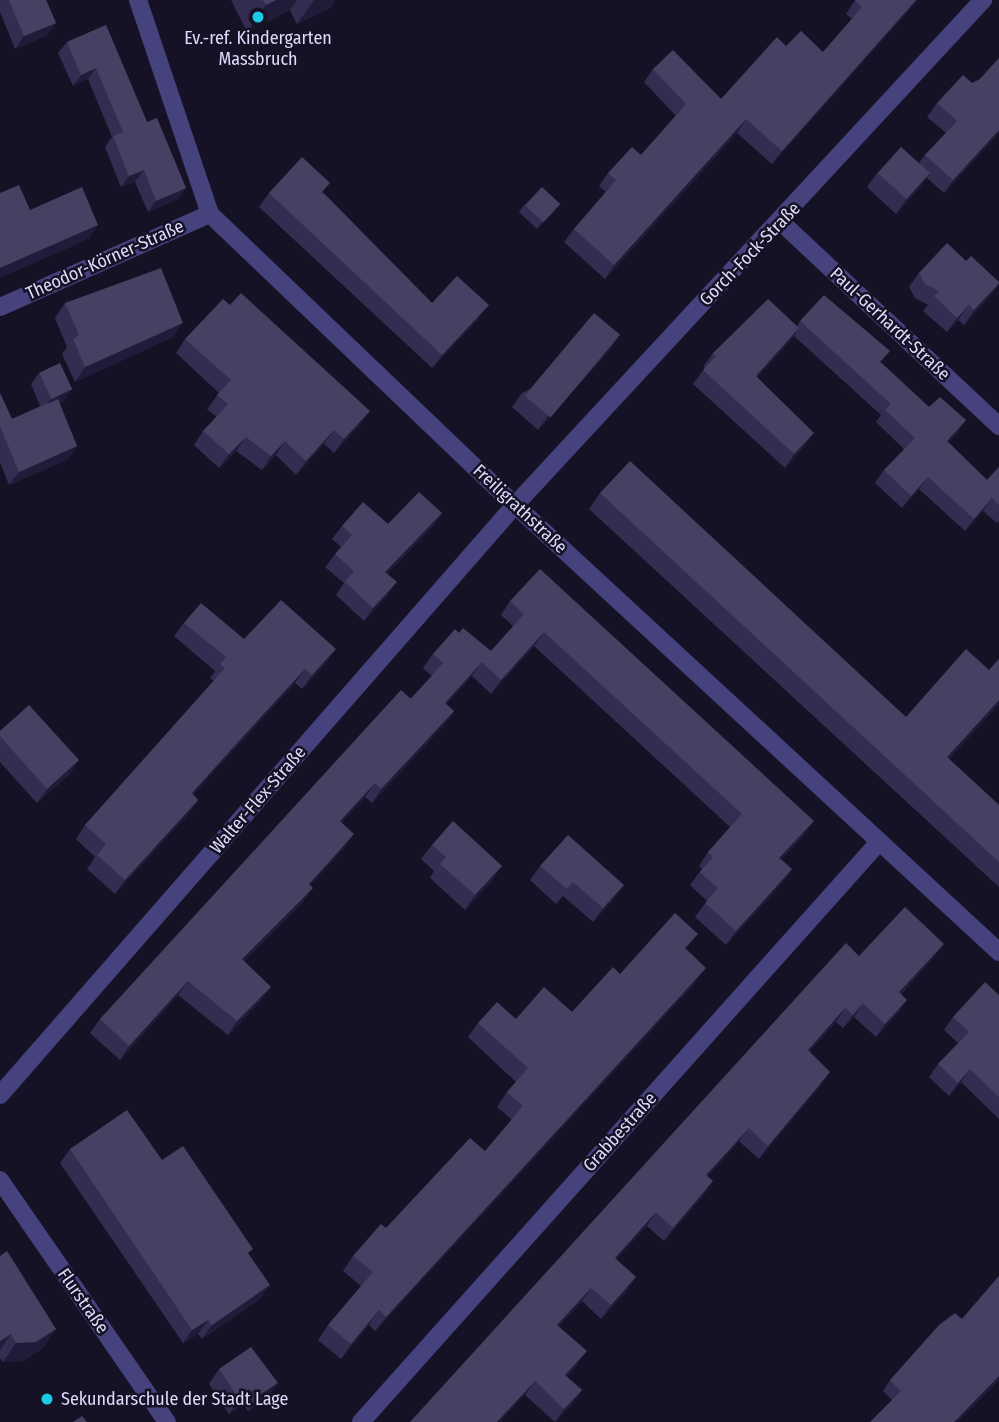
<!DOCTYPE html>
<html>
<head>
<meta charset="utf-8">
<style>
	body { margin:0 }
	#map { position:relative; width:999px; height:1422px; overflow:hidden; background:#161225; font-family:"Fira Sans Condensed",sans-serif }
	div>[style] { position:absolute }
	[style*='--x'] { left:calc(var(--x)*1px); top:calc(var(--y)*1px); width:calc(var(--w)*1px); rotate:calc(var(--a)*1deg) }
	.minor>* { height:18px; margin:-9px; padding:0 9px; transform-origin:9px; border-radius:9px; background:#46427e }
	.wall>* { inset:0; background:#352d51 }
	.shaded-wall>* { inset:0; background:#211a38 }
	.building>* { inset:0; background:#474063; transform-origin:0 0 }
	.dots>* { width:19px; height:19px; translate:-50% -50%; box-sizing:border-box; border:4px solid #161225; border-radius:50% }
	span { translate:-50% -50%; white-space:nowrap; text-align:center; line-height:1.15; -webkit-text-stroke:5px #161225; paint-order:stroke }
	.poi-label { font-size:18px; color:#dfdafb }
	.left { translate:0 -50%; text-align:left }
	.street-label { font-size:18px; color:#dfdafb }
</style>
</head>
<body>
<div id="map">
	<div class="minor">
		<div style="--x:138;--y:0;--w:226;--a:71.4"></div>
		<div style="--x:210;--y:214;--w:422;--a:43.7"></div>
		<div style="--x:515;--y:505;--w:659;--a:42.72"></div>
		<div style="--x:781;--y:222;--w:299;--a:43.1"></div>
		<div style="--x:0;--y:307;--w:230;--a:-23.9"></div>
		<div style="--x:0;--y:1095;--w:783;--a:-48.88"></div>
		<div style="--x:515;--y:505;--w:689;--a:-47.18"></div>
		<div style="--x:0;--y:1180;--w:294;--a:55.4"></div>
		<div style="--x:361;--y:1422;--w:778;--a:-48.23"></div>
	</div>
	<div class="wall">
		<div style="clip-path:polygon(0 0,46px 0,56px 23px,46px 36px,15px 49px,0 12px)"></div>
		<div style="clip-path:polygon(231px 0,335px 0,330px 8px,297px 24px,290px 10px,247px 32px)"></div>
		<div style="clip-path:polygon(855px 0,918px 0,772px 164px,737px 133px,605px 279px,564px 242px,574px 229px,606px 192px,599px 186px,608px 173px,641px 155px,676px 116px,644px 82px,653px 69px,721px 99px,786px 46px,823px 52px,852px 19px,846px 14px)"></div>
		<div style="clip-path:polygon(106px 25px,147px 122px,186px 188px,178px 199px,148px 212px,135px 182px,121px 187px,105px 147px,112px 137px,88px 79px,73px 86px,58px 53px,67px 42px)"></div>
		<div style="clip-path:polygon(999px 58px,999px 133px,944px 193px,926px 177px,920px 187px,896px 214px,867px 187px,877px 173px,919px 163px,925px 155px,946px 133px,927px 117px,937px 103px,980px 79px)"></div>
		<div style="clip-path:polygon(269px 193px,324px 193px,432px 303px,479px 318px,432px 368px,259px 207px)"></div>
		<div style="clip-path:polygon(560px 204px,555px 211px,537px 229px,519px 212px,524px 205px)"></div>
		<div style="clip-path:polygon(966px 261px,999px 284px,989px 297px,964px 325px,958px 320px,947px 332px,923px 311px,928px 305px,915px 298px,909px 287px,919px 273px)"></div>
		<div style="clip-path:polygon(65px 303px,173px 337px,75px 382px,62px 354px,67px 347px,55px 318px)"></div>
		<div style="clip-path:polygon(800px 321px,882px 363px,929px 407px,966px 420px,957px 433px,948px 442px,987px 480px,999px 467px,999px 521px,997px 523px,983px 511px,965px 531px,919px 489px,902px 508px,875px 483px,884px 470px,904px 449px,876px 422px,881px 415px,794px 336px,757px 377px,804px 447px,785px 468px,693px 384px,705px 368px,703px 367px,713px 353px,797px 326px)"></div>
		<div style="clip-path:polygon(185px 339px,360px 425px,334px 453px,324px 444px,296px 475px,276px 455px,262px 470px,236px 451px,219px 468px,194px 445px,203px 431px,217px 417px,207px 409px,219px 393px,176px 353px)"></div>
		<div style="clip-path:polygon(610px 350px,538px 430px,512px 407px,522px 393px)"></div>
		<div style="clip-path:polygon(39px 373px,64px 401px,59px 403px,77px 446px,68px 459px,9px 485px,0 462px,0 393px,12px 419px,40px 406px,31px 384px)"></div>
		<div style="clip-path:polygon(600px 493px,906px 717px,989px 670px,999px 659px,999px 704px,949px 759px,999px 805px,999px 887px,589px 509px)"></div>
		<div style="clip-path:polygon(442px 513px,433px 526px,387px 574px,387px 596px,364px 621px,336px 595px,344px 583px,325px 567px,341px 547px,332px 539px,342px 526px,388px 524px)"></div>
		<div style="clip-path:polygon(510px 601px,804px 835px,781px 859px,792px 869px,782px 883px,726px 945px,695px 917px,707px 901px,690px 885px,702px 869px,699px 866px,708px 852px,730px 827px,534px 646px,491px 694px,472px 676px,446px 704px,454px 711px,444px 725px,372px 803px,365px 797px,341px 823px,344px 848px,310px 885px,303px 902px,244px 961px,261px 1001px,228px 1035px,178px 995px,120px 1060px,90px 1033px,100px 1019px,432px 676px,423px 668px,433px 654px,459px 633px,491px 651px,513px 626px,501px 615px)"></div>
		<div style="clip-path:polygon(184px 623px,326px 663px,302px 689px,295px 683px,224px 760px,193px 794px,198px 800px,188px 814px,115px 894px,87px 869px,95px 857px,76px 839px,85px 825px,214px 681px,210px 678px,215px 671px,174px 636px)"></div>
		<div style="clip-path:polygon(0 731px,79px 760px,69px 775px,37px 803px,0 762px)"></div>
		<div style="clip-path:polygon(432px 845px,492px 881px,465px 910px,430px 878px,434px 871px,421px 859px)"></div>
		<div style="clip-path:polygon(540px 866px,613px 900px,593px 922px,563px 896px,556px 904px,530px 880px)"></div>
		<div style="clip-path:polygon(686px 950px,695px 983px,375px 1331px,369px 1325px,341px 1359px,318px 1340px,328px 1325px,361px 1286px,343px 1271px,353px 1256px,386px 1228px,485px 1151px,512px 1120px,497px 1107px,507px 1092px,516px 1082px,468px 1037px,478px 1023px,572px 1012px,620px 974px)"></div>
		<div style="clip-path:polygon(859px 956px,934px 957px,901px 994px,898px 1013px,876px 1037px,854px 1017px,843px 1028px,836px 1022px,809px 1052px,821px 1085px,759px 1159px,739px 1141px,708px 1176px,704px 1195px,664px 1241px,647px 1226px,616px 1259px,627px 1291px,601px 1319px,582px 1301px,559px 1326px,577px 1365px,567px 1377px,582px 1390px,572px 1404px,555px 1422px,525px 1395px,410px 1422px)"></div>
		<div style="clip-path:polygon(999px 995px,999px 1119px,961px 1082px,949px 1096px,929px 1077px,938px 1064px,958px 1043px,944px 1030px,953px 1017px)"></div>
		<div style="clip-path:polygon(70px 1149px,162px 1160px,249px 1255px,260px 1299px,202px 1339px,198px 1334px,183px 1343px,60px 1163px)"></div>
		<div style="clip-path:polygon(0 1256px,56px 1329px,43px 1348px,23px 1361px,3px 1362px,0 1358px)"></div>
		<div style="clip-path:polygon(999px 1276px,999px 1380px,957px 1422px,892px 1400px,883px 1391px,890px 1380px,962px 1319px)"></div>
		<div style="clip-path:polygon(219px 1369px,268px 1397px,248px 1411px,243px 1404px,229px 1414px,209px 1384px)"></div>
	</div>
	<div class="shaded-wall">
		<div style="clip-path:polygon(276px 0,297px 0,290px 10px,247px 32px,266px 5px)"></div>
		<div style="clip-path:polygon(314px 0,335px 0,330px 8px,297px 24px)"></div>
		<div style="clip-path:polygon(916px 0,918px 0,772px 164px,782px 151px)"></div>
		<div style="clip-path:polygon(56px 23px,46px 36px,15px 49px,24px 36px)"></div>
		<div style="clip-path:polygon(96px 68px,88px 79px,73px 86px,81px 75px)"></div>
		<div style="clip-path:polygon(746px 119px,737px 133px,605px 279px,614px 265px)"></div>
		<div style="clip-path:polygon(999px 130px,999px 133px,944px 193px,953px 180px)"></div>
		<div style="clip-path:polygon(144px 170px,135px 182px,121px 187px,129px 176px)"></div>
		<div style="clip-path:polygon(930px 173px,920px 187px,896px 214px,906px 199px)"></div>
		<div style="clip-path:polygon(186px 188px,178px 199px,148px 212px,156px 201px)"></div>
		<div style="clip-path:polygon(560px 204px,555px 211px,537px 229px,542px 222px)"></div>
		<div style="clip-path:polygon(98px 225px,89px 239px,0 278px,0 268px)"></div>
		<div style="clip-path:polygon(999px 284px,989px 297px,964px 325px,974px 310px)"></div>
		<div style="clip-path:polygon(489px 305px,479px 318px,432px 368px,442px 355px)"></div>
		<div style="clip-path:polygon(969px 305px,958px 320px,947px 332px,957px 318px)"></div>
		<div style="clip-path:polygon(183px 323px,173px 337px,75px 382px,85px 367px)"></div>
		<div style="clip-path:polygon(799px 328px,790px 342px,746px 389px,756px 376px)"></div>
		<div style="clip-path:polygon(620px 335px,610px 350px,538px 430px,548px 416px)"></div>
		<div style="clip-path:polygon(72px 389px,64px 401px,42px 411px,50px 400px)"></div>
		<div style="clip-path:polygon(370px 411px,360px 425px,334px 453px,344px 439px)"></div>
		<div style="clip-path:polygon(966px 420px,957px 433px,938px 453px,947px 441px)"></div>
		<div style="clip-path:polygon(334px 430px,324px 444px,296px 475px,306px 461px)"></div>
		<div style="clip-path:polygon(814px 433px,804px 447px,785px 468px,794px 454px)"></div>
		<div style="clip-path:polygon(246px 437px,236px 451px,219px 468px,229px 454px)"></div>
		<div style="clip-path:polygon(285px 441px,276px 455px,262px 470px,271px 456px)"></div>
		<div style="clip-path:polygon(77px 446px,68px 459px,9px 485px,19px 472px)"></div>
		<div style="clip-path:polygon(928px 477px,919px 489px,902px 508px,911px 496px)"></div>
		<div style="clip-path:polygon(992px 498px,983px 511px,965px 531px,974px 519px)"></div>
		<div style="clip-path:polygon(442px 513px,433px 526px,376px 585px,385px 572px)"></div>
		<div style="clip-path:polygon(397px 582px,387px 596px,364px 621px,373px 608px)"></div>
		<div style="clip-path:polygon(544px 632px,534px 646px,491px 694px,501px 680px)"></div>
		<div style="clip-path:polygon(336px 649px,326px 663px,302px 689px,312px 675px)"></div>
		<div style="clip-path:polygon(482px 662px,472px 676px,435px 717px,445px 703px)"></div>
		<div style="clip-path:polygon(305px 669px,295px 683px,182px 807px,192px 793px)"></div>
		<div style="clip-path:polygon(999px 700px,999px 704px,937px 772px,947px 757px)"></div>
		<div style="clip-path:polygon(454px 711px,444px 725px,372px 803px,381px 789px)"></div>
		<div style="clip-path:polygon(79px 760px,69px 775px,37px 803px,47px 789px)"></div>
		<div style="clip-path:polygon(375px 783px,365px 797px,330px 835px,340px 821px)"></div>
		<div style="clip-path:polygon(198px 800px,188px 814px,115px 894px,125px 880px)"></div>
		<div style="clip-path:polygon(814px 821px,804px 835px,770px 872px,779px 858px)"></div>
		<div style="clip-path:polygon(354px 834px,344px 848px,299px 898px,309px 884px)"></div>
		<div style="clip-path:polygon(502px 866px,492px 881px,465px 910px,475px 895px)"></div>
		<div style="clip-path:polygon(792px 869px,782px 883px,726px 945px,736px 931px)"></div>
		<div style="clip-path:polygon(624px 885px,613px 900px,593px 922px,603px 908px)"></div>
		<div style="clip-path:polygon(313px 888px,303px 902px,232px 973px,242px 959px)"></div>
		<div style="clip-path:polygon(698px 934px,687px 948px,674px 963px,685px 948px)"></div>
		<div style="clip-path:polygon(944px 944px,934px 957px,890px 1005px,899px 992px)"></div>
		<div style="clip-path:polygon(706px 968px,695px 983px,375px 1331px,386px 1317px)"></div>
		<div style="clip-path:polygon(188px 981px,178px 995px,120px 1060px,129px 1046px)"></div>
		<div style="clip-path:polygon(271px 987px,261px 1001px,228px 1035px,237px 1021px)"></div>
		<div style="clip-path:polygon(907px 1000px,898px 1013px,876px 1037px,885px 1024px)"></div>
		<div style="clip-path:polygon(863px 1003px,854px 1017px,843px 1028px,853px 1015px)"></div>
		<div style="clip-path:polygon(845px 1008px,836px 1022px,798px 1064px,808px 1050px)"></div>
		<div style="clip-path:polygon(970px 1069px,961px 1082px,949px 1096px,958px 1083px)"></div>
		<div style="clip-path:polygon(830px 1072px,821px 1085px,759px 1159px,768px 1146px)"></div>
		<div style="clip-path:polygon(749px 1128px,739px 1141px,697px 1188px,706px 1175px)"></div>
		<div style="clip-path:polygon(713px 1181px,704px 1195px,664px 1241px,673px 1228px)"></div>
		<div style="clip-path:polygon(656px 1212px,647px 1226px,605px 1271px,615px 1258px)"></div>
		<div style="clip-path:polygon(636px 1277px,627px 1291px,601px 1319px,611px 1305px)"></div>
		<div style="clip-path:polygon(270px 1285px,260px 1299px,202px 1339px,212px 1325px)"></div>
		<div style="clip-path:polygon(591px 1288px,582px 1301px,548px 1338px,557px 1325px)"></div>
		<div style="clip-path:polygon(379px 1310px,369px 1325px,341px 1359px,351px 1344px)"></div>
		<div style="clip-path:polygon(208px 1320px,198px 1334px,183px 1343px,192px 1330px)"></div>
		<div style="clip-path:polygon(56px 1329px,43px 1348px,23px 1361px,3px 1362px,16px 1343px)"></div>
		<div style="clip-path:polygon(11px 1334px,0 1350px,0 1341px)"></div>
		<div style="clip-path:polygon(587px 1351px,577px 1365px,556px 1389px,565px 1375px)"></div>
		<div style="clip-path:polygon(999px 1376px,999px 1380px,957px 1422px,954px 1422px)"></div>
		<div style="clip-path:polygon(535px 1381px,525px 1395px,500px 1422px,497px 1422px)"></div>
		<div style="clip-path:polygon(278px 1383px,268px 1397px,248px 1411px,258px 1396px)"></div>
		<div style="clip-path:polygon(254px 1390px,243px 1404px,229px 1414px,239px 1399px)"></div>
		<div style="clip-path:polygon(582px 1390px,572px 1404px,555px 1422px,564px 1409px)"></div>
	</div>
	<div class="building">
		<div style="clip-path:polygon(9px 0,46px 0,56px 23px,24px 36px)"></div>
		<div style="clip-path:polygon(263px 0,276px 0,266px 5px)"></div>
		<div style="clip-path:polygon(855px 0,916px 0,782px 151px,746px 119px,614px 265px,574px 229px,616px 180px,608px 173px,632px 147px,641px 155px,686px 104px,653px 69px,673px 50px,721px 99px,777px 37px,786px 46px,801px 31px,823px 52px,862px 7px)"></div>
		<div style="clip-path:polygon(106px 25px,147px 122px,157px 118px,186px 188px,156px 201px,144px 170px,129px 176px,113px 136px,123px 132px,96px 68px,81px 75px,67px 42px)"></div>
		<div style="clip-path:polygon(999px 58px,999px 130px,953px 180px,925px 155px,957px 121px,937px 103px,963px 75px,972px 83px,980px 79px)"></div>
		<div style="left:901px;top:147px;width:39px;height:35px;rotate:42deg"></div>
		<div style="clip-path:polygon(302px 157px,330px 183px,322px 192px,432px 303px,457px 276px,489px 305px,442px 355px,269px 193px)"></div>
		<div style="clip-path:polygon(19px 185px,30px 210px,82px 187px,98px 225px,0 268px,0 193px)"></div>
		<div style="left:542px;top:187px;width:25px;height:25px;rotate:43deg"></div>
		<div style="clip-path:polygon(947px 243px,966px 261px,971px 256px,999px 282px,999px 283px,974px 310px,969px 305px,957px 318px,934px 296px,939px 291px,925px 284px,919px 273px)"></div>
		<div style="clip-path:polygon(161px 268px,183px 323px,85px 367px,73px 339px,79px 335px,65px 303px)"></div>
		<div style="clip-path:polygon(241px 293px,370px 411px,344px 439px,334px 430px,306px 461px,285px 441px,271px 456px,246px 437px,229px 454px,203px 431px,228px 404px,217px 395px,231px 380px,185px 339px,223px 299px,230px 305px)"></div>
		<div style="clip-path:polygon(824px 295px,890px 351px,880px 362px,929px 407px,940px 397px,966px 420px,947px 441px,987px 480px,999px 467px,999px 505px,992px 498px,974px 519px,928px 477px,911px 496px,884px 470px,915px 438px,885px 410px,891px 404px,800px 321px)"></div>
		<div style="clip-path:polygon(768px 299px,799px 328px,756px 376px,814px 433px,794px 454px,703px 370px,716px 356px,713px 353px)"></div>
		<div style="left:594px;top:313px;width:34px;height:108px;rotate:40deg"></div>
		<div style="left:60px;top:363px;width:29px;height:23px;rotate:65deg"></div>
		<div style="clip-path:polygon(0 393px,12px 419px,58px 399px,77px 446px,19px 472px,0 426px)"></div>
		<div style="clip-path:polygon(630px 461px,906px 717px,966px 649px,989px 670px,999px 659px,999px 700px,947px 757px,999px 805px,999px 862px,600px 493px)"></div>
		<div style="clip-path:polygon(419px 492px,442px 513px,385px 572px,397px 582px,373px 608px,345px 582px,354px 571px,335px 554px,352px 535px,342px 526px,363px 502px,388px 524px)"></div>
		<div style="clip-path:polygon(540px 569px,814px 821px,779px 858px,792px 869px,736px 931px,705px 903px,718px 888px,700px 872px,713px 857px,708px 852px,742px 814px,544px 632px,501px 680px,482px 662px,445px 703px,454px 711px,381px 789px,375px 783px,340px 821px,354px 834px,309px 884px,313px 888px,242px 959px,271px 987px,237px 1021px,188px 981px,129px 1046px,100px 1019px,401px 690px,411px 699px,443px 663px,433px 654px,455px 629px,459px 633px,463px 628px,491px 651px,524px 614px,510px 601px)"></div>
		<div style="clip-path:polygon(281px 600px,336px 649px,312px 675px,305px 669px,234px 746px,192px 793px,198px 800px,125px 880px,97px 855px,106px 844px,85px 825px,225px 668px,220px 664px,226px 657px,184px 623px,201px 603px,244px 639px)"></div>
		<div style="clip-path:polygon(29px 705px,79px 760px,47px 789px,0 736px,0 731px)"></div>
		<div style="clip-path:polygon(453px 821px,502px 866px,475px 895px,440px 864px,446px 857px,432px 845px)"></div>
		<div style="clip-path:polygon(568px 835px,624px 885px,603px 908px,573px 882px,567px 889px,540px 866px)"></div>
		<div style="clip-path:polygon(905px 907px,944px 944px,899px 992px,907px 1000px,885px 1024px,863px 1003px,853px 1015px,845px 1008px,808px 1050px,830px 1072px,768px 1146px,749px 1128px,706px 1175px,713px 1181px,673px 1228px,656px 1212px,615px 1258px,636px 1277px,611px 1305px,591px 1288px,557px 1325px,587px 1351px,565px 1375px,582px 1390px,564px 1409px,535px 1381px,497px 1422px,410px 1422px,846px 943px,859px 956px)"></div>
		<div style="clip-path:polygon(675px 913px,698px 934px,685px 948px,706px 968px,386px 1317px,379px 1310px,351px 1344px,328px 1325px,373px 1272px,353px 1256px,381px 1224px,386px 1228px,470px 1138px,485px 1151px,523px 1106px,507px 1092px,528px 1068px,478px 1023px,497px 1002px,516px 1019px,544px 987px,572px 1012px,613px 967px,620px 974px)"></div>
		<div style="clip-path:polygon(985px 982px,999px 995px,999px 1097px,970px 1069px,958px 1083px,938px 1064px,969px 1032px,953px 1017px)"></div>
		<div style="clip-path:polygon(127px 1110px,162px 1160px,183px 1146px,253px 1249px,248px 1253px,270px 1285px,212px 1325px,208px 1320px,192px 1330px,70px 1149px)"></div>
		<div style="clip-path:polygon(7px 1251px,56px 1329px,36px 1342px,16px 1343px,11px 1334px,0 1341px,0 1256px)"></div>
		<div style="clip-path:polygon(999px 1276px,999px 1376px,954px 1422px,870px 1422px,901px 1391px,890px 1380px,939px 1325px,955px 1313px,962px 1319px)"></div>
		<div style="clip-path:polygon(251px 1347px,278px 1383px,258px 1396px,254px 1390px,239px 1399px,219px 1369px)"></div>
		<div style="clip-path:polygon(82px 1416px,87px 1422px,73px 1422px)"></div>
	</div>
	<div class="dots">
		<div style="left:258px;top:17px;background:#1bcae5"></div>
		<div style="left:47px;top:1399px;background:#1bcae5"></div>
	</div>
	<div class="poi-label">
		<span style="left:258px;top:49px">Ev.-ref. Kindergarten<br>Massbruch</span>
		<span class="left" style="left:61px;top:1399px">Sekundarschule der Stadt Lage</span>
	</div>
	<div class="street-label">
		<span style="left:750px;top:254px;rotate:-46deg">Gorch-Fock-Straße</span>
		<span style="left:105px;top:260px;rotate:-24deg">Theodor-Körner-Straße</span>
		<span style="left:890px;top:324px;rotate:43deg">Paul-Gerhardt-Straße</span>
		<span style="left:520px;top:509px;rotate:43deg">Freiligrathstraße</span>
		<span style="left:258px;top:800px;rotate:-49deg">Walter-Flex-Straße</span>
		<span style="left:620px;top:1132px;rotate:-48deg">Grabbestraße</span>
		<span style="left:83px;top:1301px;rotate:55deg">Flurstraße</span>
	</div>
</div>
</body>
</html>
